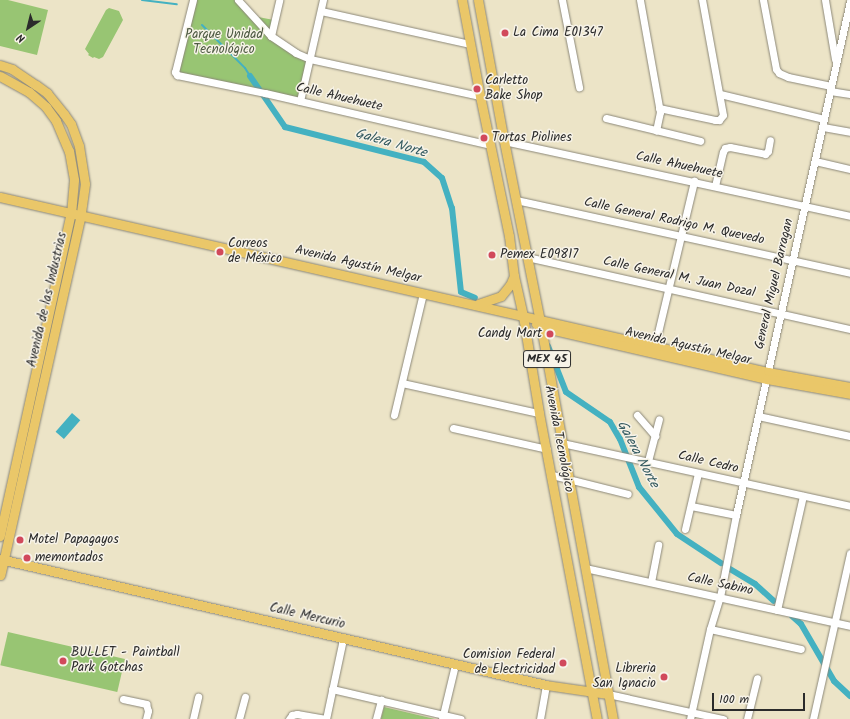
<!DOCTYPE html>
<html>
<head>
<meta charset="utf-8">
<style>
	body { margin:0 }
	#map { position:relative; width:850px; height:719px; overflow:hidden; background:#ece4c7; font-family:Kalam,sans-serif }
	div>[style] { position:absolute }
	[style*='--x'] { left:calc(var(--x)*1px); top:calc(var(--y)*1px); width:calc(var(--w)*1px); rotate:calc(var(--a)*1deg) }
	.green>* { inset:0; background:#98c573; transform-origin:0 0 }
	.water>* { inset:0; background:#44b1c1; transform-origin:0 0 }
	.stream>* { height:2px; margin:-1px; padding:0 1px; transform-origin:1px; border-radius:1px; background:#44b1c1 }
	.canal>* { height:6px; margin:-3px; padding:0 3px; transform-origin:3px; border-radius:3px; background:#44b1c1 }
	.roads { filter:drop-shadow(0 0 1px #8c8879) drop-shadow(0 0 1px #8c8879) }
	.minor>* { height:7px; margin:-3.5px; padding:0 3.5px; transform-origin:3.5px; border-radius:3.5px; background:#fff }
	.major>* { height:9px; margin:-4.5px; padding:0 4.5px; transform-origin:4.5px; border-radius:4.5px; background:#eac769 }
	.dots>* { width:11px; height:11px; translate:-50% -50%; box-sizing:border-box; border:2px solid #f7f3e8; border-radius:50% }
	span { translate:-50% -50%; white-space:nowrap; text-align:center; line-height:1.15; -webkit-text-stroke:3px #f7f3e8; paint-order:stroke }
	.shield-label span { padding:1px 3px; background:#f7f3e8; border:1px solid; border-radius:3px; -webkit-text-stroke-width:0 }
	.shield-label { font-size:12px; color:#2b2b2b; font-weight:700 }
	.poi-label { font-size:13px; color:#2b2b2b }
	.left { translate:0 -50%; text-align:left }
	.right { translate:-100% -50%; text-align:right }
	.park-label { font-size:13px; color:#4c5941 }
	.street-label { font-size:13px; color:#2b2b2b }
	.water-label { font-size:14px; color:#345a60; font-style:italic }
	.north { position:absolute; left:8px; top:8px; width:40px; height:40px; -webkit-text-stroke:3px #f7f3e8; paint-order:stroke; rotate:215deg; font-size:11px; font-weight:700; line-height:16px; text-align:center; color:#2b2b2b }
	.north::after { content:''; display:block; margin:auto; width:14px; height:18px; background:#2b2b2b; clip-path:polygon(50% 0,100% 100%,50% 72%,0 100%) }
	.scale { position:absolute; left:712px; top:693px; width:93px; height:18px; box-sizing:border-box; border:2px solid #2b2b2b; border-top:0; padding-left:5px; font-size:12px; line-height:14px; white-space:nowrap; color:#2b2b2b; -webkit-text-stroke:3px #f7f3e8; paint-order:stroke }
</style>
</head>
<body>
<div id="map">
	<div class="green">
		<div style="clip-path:polygon(0 0,8px 0,48px 10px,37px 55px,0 46px)"></div>
		<div style="clip-path:polygon(193px 0,239px 0,258px 17px,274px 20px,271px 33px,310px 60px,299px 99px,175px 74px)"></div>
		<div style="clip-path:polygon(109px 8px,119px 11px,123px 20px,103px 57px,99px 59px,94px 57px,93px 58px,88px 55px,89px 54px,85px 49px,106px 10px)"></div>
		<div style="left:8px;top:632px;width:120px;height:34px;rotate:13deg"></div>
		<div style="clip-path:polygon(384px 707px,435px 719px,381px 719px)"></div>
	</div>
	<div class="water">
		<div style="left:72px;top:413px;width:11px;height:25px;rotate:41deg"></div>
	</div>
	<div class="stream">
		<div style="--x:142;--y:0;--w:35;--a:7"></div>
		<div style="--x:202;--y:25;--w:61;--a:45"></div>
		<div style="--x:245;--y:68;--w:9;--a:58"></div>
	</div>
	<div class="canal">
		<div style="--x:250;--y:76;--w:62;--a:55.5"></div>
		<div style="--x:285;--y:127;--w:143;--a:14.1"></div>
		<div style="--x:424;--y:162;--w:24;--a:42"></div>
		<div style="--x:442;--y:178;--w:32;--a:72"></div>
		<div style="--x:452;--y:208;--w:84;--a:83.9"></div>
		<div style="--x:461;--y:292;--w:15;--a:23"></div>
		<div style="--x:548;--y:346;--w:49;--a:68.6"></div>
		<div style="--x:566;--y:392;--w:53;--a:34.3"></div>
		<div style="--x:610;--y:422;--w:20;--a:60"></div>
		<div style="--x:620;--y:439;--w:52;--a:68.4"></div>
		<div style="--x:639;--y:487;--w:60;--a:51"></div>
		<div style="--x:677;--y:534;--w:53;--a:33.4"></div>
		<div style="--x:730;--y:569;--w:29;--a:31"></div>
		<div style="--x:755;--y:584;--w:25;--a:42"></div>
		<div style="--x:792;--y:616;--w:12;--a:42"></div>
		<div style="--x:801;--y:624;--w:66;--a:59.9"></div>
		<div style="--x:834;--y:681;--w:22;--a:43"></div>
	</div>
	<div class="roads">
		<div class="minor">
			<div style="--x:193;--y:0;--w:74;--a:104"></div>
			<div style="--x:175;--y:72;--w:4;--a:56"></div>
			<div style="--x:177;--y:75;--w:90;--a:11.6"></div>
			<div style="--x:265;--y:93;--w:231;--a:13"></div>
			<div style="--x:238;--y:0;--w:49;--a:47.5"></div>
			<div style="--x:271;--y:36;--w:30;--a:34"></div>
			<div style="--x:296;--y:53;--w:15;--a:23"></div>
			<div style="--x:310;--y:59;--w:174;--a:12.3"></div>
			<div style="--x:562;--y:0;--w:89;--a:78.9"></div>
			<div style="--x:640;--y:0;--w:114;--a:79.9"></div>
			<div style="--x:660;--y:112;--w:19;--a:102"></div>
			<div style="--x:763;--y:0;--w:70;--a:79.3"></div>
			<div style="--x:776;--y:69;--w:5;--a:53"></div>
			<div style="--x:779;--y:73;--w:10;--a:24"></div>
			<div style="--x:788;--y:77;--w:44;--a:11.8"></div>
			<div style="--x:825;--y:0;--w:60;--a:80.4"></div>
			<div style="--x:321;--y:11;--w:153;--a:12.5"></div>
			<div style="--x:271;--y:36;--w:37;--a:-77"></div>
			<div style="--x:830;--y:91;--w:20;--a:9"></div>
			<div style="--x:720;--y:94;--w:107;--a:13.5"></div>
			<div style="--x:300;--y:101;--w:104;--a:-77.2"></div>
			<div style="--x:659;--y:108;--w:57;--a:12.1"></div>
			<div style="--x:715;--y:120;--w:4;--a:0"></div>
			<div style="--x:719;--y:120;--w:6;--a:-51"></div>
			<div style="--x:723;--y:115;--w:117;--a:-100.3"></div>
			<div style="--x:606;--y:118;--w:97;--a:13.7"></div>
			<div style="--x:823;--y:127;--w:27;--a:10"></div>
			<div style="--x:504;--y:141;--w:354;--a:12.2"></div>
			<div style="--x:815;--y:161;--w:36;--a:13"></div>
			<div style="--x:715;--y:186;--w:35;--a:-77"></div>
			<div style="--x:723;--y:152;--w:4;--a:-63"></div>
			<div style="--x:725;--y:148;--w:5;--a:-11"></div>
			<div style="--x:730;--y:147;--w:36;--a:11"></div>
			<div style="--x:765;--y:154;--w:4;--a:-45"></div>
			<div style="--x:768;--y:151;--w:11;--a:-80"></div>
			<div style="--x:516;--y:200;--w:342;--a:12.3"></div>
			<div style="--x:527;--y:257;--w:331;--a:12.6"></div>
			<div style="--x:655;--y:345;--w:169;--a:-76.6"></div>
			<div style="--x:402;--y:383;--w:140;--a:12.4"></div>
			<div style="--x:394;--y:415;--w:125;--a:-76.6"></div>
			<div style="--x:637;--y:415;--w:28;--a:49"></div>
			<div style="--x:758;--y:416;--w:94;--a:12.3"></div>
			<div style="--x:453;--y:428;--w:96;--a:12.6"></div>
			<div style="--x:562;--y:443;--w:295;--a:12.3"></div>
			<div style="--x:648;--y:461;--w:43;--a:-75.3"></div>
			<div style="--x:552;--y:475;--w:78;--a:14"></div>
			<div style="--x:691;--y:506;--w:46;--a:11.3"></div>
			<div style="--x:685;--y:529;--w:57;--a:-76.9"></div>
			<div style="--x:585;--y:568;--w:271;--a:12.3"></div>
			<div style="--x:651;--y:582;--w:38;--a:-79"></div>
			<div style="--x:777;--y:610;--w:117;--a:-77.2"></div>
			<div style="--x:710;--y:629;--w:93;--a:12.4"></div>
			<div style="--x:332;--y:689;--w:132;--a:13.1"></div>
			<div style="--x:608;--y:694;--w:118;--a:12.3"></div>
			<div style="--x:123;--y:699;--w:24;--a:12"></div>
			<div style="--x:146;--y:704;--w:7;--a:74"></div>
			<div style="--x:148;--y:711;--w:8;--a:104"></div>
			<div style="--x:193;--y:719;--w:23;--a:-77"></div>
			<div style="--x:239;--y:719;--w:23;--a:-75"></div>
			<div style="--x:289;--y:719;--w:5;--a:-53"></div>
			<div style="--x:292;--y:715;--w:5;--a:-11"></div>
			<div style="--x:297;--y:714;--w:29;--a:10"></div>
			<div style="--x:326;--y:719;--w:82;--a:-78"></div>
			<div style="--x:376;--y:719;--w:20;--a:-75"></div>
			<div style="--x:442;--y:719;--w:56;--a:-76.5"></div>
			<div style="--x:540;--y:719;--w:35;--a:-80"></div>
			<div style="--x:690;--y:719;--w:92;--a:-77.5"></div>
			<div style="--x:710;--y:629;--w:34;--a:-73"></div>
			<div style="--x:720;--y:597;--w:84;--a:-79"></div>
			<div style="--x:736;--y:515;--w:526;--a:-77.49"></div>
			<div style="--x:747;--y:719;--w:42;--a:-76.3"></div>
			<div style="--x:813;--y:719;--w:170;--a:-77.4"></div>
		</div>
		<div class="major">
			<div style="--x:462;--y:0;--w:98;--a:79.4"></div>
			<div style="--x:480;--y:96;--w:143;--a:78.3"></div>
			<div style="--x:509;--y:236;--w:40;--a:82.9"></div>
			<div style="--x:514;--y:276;--w:41;--a:77.3"></div>
			<div style="--x:523;--y:316;--w:98;--a:80.6"></div>
			<div style="--x:539;--y:413;--w:311;--a:79.3"></div>
			<div style="--x:478;--y:0;--w:143;--a:79.6"></div>
			<div style="--x:504;--y:141;--w:190;--a:78.7"></div>
			<div style="--x:541;--y:327;--w:399;--a:79.6"></div>
			<div style="--x:0;--y:65;--w:13;--a:18"></div>
			<div style="--x:12;--y:69;--w:29;--a:34"></div>
			<div style="--x:36;--y:85;--w:14;--a:36"></div>
			<div style="--x:47;--y:93;--w:27;--a:51"></div>
			<div style="--x:64;--y:114;--w:12;--a:55"></div>
			<div style="--x:71;--y:124;--w:23;--a:70"></div>
			<div style="--x:79;--y:146;--w:38;--a:81"></div>
			<div style="--x:85;--y:184;--w:30;--a:98"></div>
			<div style="--x:81;--y:214;--w:370;--a:102.6"></div>
			<div style="--x:0;--y:76;--w:33;--a:29"></div>
			<div style="--x:29;--y:92;--w:23;--a:41"></div>
			<div style="--x:46;--y:107;--w:17;--a:54"></div>
			<div style="--x:56;--y:121;--w:33;--a:67"></div>
			<div style="--x:69;--y:151;--w:29;--a:80"></div>
			<div style="--x:74;--y:180;--w:32;--a:95"></div>
			<div style="--x:71;--y:212;--w:332;--a:102.4"></div>
			<div style="--x:0;--y:197;--w:788;--a:12.84"></div>
			<div style="--x:768;--y:372;--w:83;--a:10.4"></div>
			<div style="--x:478;--y:304;--w:24;--a:-19"></div>
			<div style="--x:501;--y:296;--w:14;--a:-51"></div>
			<div style="--x:510;--y:285;--w:10;--a:-66"></div>
			<div style="--x:536;--y:324;--w:6;--a:31"></div>
			<div style="--x:541;--y:327;--w:232;--a:13"></div>
			<div style="--x:767;--y:379;--w:84;--a:10.2"></div>
			<div style="--x:0;--y:559;--w:560;--a:12.99"></div>
			<div style="--x:546;--y:685;--w:63;--a:8.3"></div>
		</div>
	</div>
	<div class="dots">
		<div style="left:505px;top:33px;background:#d1495b"></div>
		<div style="left:477px;top:89px;background:#d1495b"></div>
		<div style="left:484px;top:138px;background:#d1495b"></div>
		<div style="left:220px;top:252px;background:#d1495b"></div>
		<div style="left:492px;top:255px;background:#d1495b"></div>
		<div style="left:550px;top:334px;background:#d1495b"></div>
		<div style="left:20px;top:540px;background:#d1495b"></div>
		<div style="left:27px;top:558px;background:#d1495b"></div>
		<div style="left:63px;top:661px;background:#d1495b"></div>
		<div style="left:563px;top:663px;background:#d1495b"></div>
		<div style="left:664px;top:677px;background:#d1495b"></div>
	</div>
	<div class="shield-label">
		<span style="left:547px;top:359px">MEX 45</span>
	</div>
	<div class="poi-label">
		<span class="left" style="left:513px;top:33px">La Cima E01347</span>
		<span class="left" style="left:485px;top:89px">Carletto<br>Bake Shop</span>
		<span class="left" style="left:492px;top:138px">Tortas Piolines</span>
		<span class="left" style="left:228px;top:252px">Correos<br>de México</span>
		<span class="left" style="left:500px;top:255px">Pemex E09817</span>
		<span class="right" style="left:542px;top:334px">Candy Mart</span>
		<span class="left" style="left:28px;top:540px">Motel Papagayos</span>
		<span class="left" style="left:35px;top:558px">memontados</span>
		<span class="left" style="left:71px;top:661px">BULLET - Paintball<br>Park Gotchas</span>
		<span class="right" style="left:555px;top:663px">Comision Federal<br>de Electricidad</span>
		<span class="right" style="left:656px;top:677px">Libreria<br>San Ignacio</span>
	</div>
	<div class="park-label">
		<span style="left:224px;top:43px">Parque Unidad<br>Tecnológico</span>
	</div>
	<div class="street-label">
		<span style="left:339px;top:98px;rotate:13deg">Calle Ahuehuete</span>
		<span style="left:679px;top:166px;rotate:12deg">Calle Ahuehuete</span>
		<span style="left:674px;top:222px;rotate:12deg">Calle General Rodrigo M. Quevedo</span>
		<span style="left:358px;top:265px;rotate:13deg">Avenida Agustín Melgar</span>
		<span style="left:679px;top:278px;rotate:12deg">Calle General M. Juan Dozal</span>
		<span style="left:775px;top:284px;rotate:-77deg">General Miguel Barragan</span>
		<span style="left:48px;top:300px;rotate:-77deg">Avenida de las Industrias</span>
		<span style="left:688px;top:347px;rotate:13deg">Avenida Agustín Melgar</span>
		<span style="left:558px;top:439px;rotate:79deg">Avenida Tecnológico</span>
		<span style="left:708px;top:463px;rotate:13deg">Calle Cedro</span>
		<span style="left:720px;top:585px;rotate:12deg">Calle Sabino</span>
		<span style="left:307px;top:617px;rotate:13deg">Calle Mercurio</span>
	</div>
	<div class="water-label">
		<span style="left:391px;top:143px;rotate:16deg">Galera Norte</span>
		<span style="left:638px;top:454px;rotate:62deg">Galera Norte</span>
	</div>
	<div class="north">N</div>
	<div class="scale">100 m</div>
</div>
</body>
</html>
